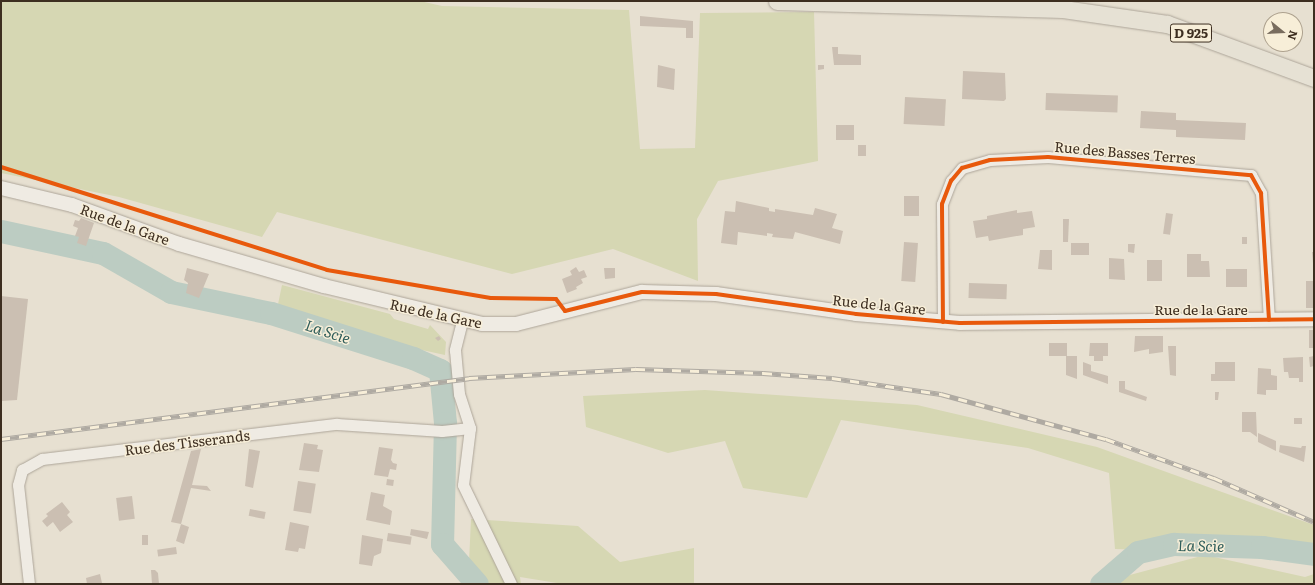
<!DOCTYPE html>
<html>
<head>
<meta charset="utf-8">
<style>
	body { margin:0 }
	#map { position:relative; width:1315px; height:585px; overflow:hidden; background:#e7e0d1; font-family:Literata,serif }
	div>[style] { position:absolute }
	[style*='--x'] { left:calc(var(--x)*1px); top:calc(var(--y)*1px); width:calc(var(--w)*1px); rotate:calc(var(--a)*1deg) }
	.green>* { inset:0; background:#d6d7b3 }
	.river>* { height:23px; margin:-11.5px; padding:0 11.5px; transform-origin:11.5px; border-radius:11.5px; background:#bcccc2 }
	.building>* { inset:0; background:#cbbfb2; transform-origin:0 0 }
	.roads { filter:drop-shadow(0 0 1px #ada599) drop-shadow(0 0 1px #ada599) }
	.minor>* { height:11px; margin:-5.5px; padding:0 5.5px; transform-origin:5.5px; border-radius:5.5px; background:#efebe3 }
	.tertiary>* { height:14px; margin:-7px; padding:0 7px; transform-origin:7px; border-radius:7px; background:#efebe3 }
	.primary>* { height:17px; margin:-8.5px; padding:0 8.5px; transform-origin:8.5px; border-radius:8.5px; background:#e6e1d4 }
	.rail>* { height:4.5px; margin-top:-2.25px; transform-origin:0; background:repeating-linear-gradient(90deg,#f7eed8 0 9px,#afaaa2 0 18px); box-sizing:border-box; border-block:1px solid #afaaa2 }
	.cycleway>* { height:4px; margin:-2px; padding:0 2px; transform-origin:2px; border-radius:2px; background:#e8590c }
	span { translate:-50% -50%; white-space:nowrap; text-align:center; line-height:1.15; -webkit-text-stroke:3px #f7eed8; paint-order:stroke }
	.shield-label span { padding:1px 3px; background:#f7eed8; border:1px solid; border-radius:3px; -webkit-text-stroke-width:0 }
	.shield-label { font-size:13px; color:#3d2e20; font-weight:700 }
	.street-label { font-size:14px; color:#3d2e20 }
	.water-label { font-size:15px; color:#2f5d5a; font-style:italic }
	.frame { position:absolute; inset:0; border:2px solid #3d2e20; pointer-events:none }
	.north { position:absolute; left:1263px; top:12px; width:40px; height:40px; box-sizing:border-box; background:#f7eed8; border:1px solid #ada18e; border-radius:50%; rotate:108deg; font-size:11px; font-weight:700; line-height:16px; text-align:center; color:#3d2e20 }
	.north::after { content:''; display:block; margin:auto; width:14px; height:18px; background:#786c5e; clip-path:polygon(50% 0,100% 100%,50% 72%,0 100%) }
</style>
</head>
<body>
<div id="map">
	<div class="green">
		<div style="clip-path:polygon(1px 1px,420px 1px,442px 6px,629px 10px,640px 149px,695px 148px,700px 13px,814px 12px,818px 161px,718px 181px,697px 219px,698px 281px,613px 249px,512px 274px,277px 212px,262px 237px,119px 197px,1px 173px)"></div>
		<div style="clip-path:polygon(282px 285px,390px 314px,394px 319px,428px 329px,430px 325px,446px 342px,445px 355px,339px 332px,277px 309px)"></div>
		<div style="clip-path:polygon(705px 390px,917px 405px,1097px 447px,1314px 525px,1314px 543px,1278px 554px,1115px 549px,1109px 473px,1028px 448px,841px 420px,807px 498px,743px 488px,725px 441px,668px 453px,586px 427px,583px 396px)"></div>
		<div style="clip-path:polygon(471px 519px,578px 526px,620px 562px,694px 548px,694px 584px,563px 584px,520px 577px,521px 584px,468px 584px)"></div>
		<div style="clip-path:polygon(1205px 555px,1305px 577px,1314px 574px,1314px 584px,1119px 584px,1126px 576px)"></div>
	</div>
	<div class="river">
		<div style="--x:1;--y:231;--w:104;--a:12.2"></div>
		<div style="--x:103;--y:253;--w:78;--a:29.8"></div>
		<div style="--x:171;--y:292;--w:102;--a:11.9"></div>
		<div style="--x:271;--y:313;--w:149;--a:17.6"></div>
		<div style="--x:413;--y:358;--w:30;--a:24"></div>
		<div style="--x:440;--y:370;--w:53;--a:84.6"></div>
		<div style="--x:445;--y:423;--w:121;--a:91.4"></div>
		<div style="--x:442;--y:544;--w:53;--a:48.8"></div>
		<div style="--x:1101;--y:584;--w:49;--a:-40.9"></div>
		<div style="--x:1138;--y:552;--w:37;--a:-13"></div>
		<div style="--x:1174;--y:544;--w:88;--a:2"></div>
		<div style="--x:1262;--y:547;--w:52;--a:7.7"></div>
	</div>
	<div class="building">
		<div style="clip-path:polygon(640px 16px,693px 21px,693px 38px,686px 38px,686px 28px,640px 26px)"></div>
		<div style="clip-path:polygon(832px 47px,838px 47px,838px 54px,861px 55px,861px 65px,834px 65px)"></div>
		<div style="clip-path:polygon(658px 65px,675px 69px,674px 90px,657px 87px)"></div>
		<div style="clip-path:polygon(818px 65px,824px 65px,824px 69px,818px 70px)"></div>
		<div style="clip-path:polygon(963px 71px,1005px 73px,1006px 99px,1004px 101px,962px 99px)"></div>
		<div style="left:1046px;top:93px;width:72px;height:17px;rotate:2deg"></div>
		<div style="left:905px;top:97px;width:41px;height:27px;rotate:3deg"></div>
		<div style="clip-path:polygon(1141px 111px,1176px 113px,1176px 120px,1246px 123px,1245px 140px,1176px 137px,1176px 130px,1140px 128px)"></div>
		<div style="left:836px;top:125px;width:18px;height:15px"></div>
		<div style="left:858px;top:145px;width:8px;height:11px"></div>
		<div style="left:904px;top:196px;width:15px;height:20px"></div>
		<div style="clip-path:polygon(736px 201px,769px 208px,769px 211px,775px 212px,775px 209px,813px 215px,815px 208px,837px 214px,832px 228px,843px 231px,840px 244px,795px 232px,793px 239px,772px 237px,773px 234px,767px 233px,767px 236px,738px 232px,737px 245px,721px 243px,725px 211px,735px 212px)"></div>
		<div style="clip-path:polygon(1017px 210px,1017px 213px,1032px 211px,1035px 227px,1023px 229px,1023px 235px,994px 240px,989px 241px,988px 236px,976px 238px,973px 221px,987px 219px,987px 216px)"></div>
		<div style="left:1166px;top:213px;width:7px;height:21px;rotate:8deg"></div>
		<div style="clip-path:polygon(81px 218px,94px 223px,86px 246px,77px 243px,79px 237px,75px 236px,78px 228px,73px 226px,75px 220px,79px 221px)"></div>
		<div style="clip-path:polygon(1063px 219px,1069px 219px,1068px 242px,1063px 242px)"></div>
		<div style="left:1242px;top:237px;width:5px;height:7px"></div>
		<div style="left:904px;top:242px;width:14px;height:39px;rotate:4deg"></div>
		<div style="left:1071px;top:243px;width:18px;height:12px"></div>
		<div style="clip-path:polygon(1128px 244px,1135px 244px,1134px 253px,1128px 252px)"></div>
		<div style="clip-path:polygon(1040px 250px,1052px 250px,1052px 270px,1038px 269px)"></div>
		<div style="clip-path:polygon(1312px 252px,1314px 252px,1314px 263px,1313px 263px)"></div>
		<div style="clip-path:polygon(1187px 254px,1201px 254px,1201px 261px,1209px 261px,1210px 277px,1187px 277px)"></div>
		<div style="clip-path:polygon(1109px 258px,1124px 259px,1125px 280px,1109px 279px)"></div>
		<div style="left:1147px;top:260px;width:15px;height:21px"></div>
		<div style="clip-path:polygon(576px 267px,579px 272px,584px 270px,587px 277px,581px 279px,583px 283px,576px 287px,577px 289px,567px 293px,562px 279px,572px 275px,570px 271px)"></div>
		<div style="clip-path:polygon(187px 268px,209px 274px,199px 298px,186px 293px,188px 283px,184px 280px)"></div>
		<div style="clip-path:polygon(604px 268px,615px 268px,615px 278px,605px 279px)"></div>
		<div style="left:1226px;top:269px;width:21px;height:18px"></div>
		<div style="left:1306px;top:281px;width:8px;height:27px"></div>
		<div style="left:969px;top:283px;width:38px;height:15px;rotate:2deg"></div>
		<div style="clip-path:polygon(1px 296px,28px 299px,17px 400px,1px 401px)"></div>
		<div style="left:1314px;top:330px;width:18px;height:5px;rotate:90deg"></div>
		<div style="clip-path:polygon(439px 336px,441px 339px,438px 341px,435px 338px)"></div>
		<div style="clip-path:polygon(1135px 336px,1163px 336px,1163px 352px,1149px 354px,1149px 349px,1134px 352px)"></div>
		<div style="left:1049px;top:343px;width:18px;height:13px"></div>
		<div style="clip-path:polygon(1090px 343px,1108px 343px,1108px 356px,1103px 356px,1103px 361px,1094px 361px,1094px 356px,1089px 356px)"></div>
		<div style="clip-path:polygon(1168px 346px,1176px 346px,1176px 376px,1170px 375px)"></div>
		<div style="clip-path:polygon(1066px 356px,1077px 356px,1077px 379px,1066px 375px)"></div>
		<div style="clip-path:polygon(1314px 356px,1314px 366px,1310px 367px,1309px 357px)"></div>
		<div style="clip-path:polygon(1303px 357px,1303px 382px,1299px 382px,1299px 378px,1289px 378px,1288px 372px,1284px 372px,1283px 358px)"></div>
		<div style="clip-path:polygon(1083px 362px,1091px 365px,1091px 371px,1108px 376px,1108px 384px,1083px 375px)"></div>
		<div style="clip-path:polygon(1215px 362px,1235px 362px,1235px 381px,1211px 381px,1211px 374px,1215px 374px)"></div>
		<div style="clip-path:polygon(1258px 368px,1271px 369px,1271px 375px,1277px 376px,1277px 390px,1266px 390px,1266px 395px,1257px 394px)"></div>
		<div style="clip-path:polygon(1119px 381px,1125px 381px,1125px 389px,1147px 397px,1146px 401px,1119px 392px)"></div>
		<div style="clip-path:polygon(1215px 392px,1219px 392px,1218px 400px,1215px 400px)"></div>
		<div style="clip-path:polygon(1242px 412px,1256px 412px,1257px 437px,1250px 432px,1242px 432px)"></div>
		<div style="left:1294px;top:418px;width:8px;height:6px"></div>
		<div style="clip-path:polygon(1258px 433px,1276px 441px,1276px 451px,1258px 442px)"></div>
		<div style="clip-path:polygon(304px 443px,318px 445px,317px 449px,323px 450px,319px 472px,299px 470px)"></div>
		<div style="clip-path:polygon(1280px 445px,1301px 448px,1302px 446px,1306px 446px,1304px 462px,1279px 452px)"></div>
		<div style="clip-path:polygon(379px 447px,393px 449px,391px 460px,393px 463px,397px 464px,396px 470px,390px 469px,388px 477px,374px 475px)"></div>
		<div style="clip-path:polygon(201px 449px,192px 485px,207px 486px,211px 491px,191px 488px,181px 524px,189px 527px,184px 544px,176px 541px,181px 524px,171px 522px,191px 451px)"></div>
		<div style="clip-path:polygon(249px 449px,260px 451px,253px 488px,245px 486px)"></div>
		<div style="left:387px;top:479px;width:7px;height:6px;rotate:8deg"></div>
		<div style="left:298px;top:481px;width:18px;height:30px;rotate:9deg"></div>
		<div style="clip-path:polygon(371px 492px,385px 495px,383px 506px,392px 511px,390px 525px,366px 520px)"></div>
		<div style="left:132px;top:496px;width:23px;height:16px;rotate:83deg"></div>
		<div style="clip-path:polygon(62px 502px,70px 512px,67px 515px,73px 522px,60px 532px,53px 522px,47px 527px,42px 521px,48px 516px,46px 514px)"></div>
		<div style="left:250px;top:509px;width:16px;height:7px;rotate:11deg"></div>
		<div style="clip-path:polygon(290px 522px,309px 526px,305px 549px,299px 548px,298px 552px,285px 550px)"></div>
		<div style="clip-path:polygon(411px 529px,429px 532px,427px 539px,410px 535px)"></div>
		<div style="left:388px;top:533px;width:24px;height:8px;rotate:9deg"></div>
		<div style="left:142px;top:535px;width:6px;height:10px"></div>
		<div style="clip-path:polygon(362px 535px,383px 539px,381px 553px,374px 556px,372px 566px,359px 564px)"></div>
		<div style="left:176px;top:547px;width:7px;height:19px;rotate:82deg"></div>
		<div style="clip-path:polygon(151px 570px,155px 570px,158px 573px,159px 584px,152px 584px)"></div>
		<div style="clip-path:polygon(100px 574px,102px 583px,87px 584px,86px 578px)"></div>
	</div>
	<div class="roads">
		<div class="minor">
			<div style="--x:462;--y:321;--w:30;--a:104"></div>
			<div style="--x:455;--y:350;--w:44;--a:84.8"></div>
			<div style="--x:459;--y:394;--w:36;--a:72"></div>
			<div style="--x:470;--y:428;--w:57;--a:97"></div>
			<div style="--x:463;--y:485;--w:110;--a:64.1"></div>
			<div style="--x:943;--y:322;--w:118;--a:-90.5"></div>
			<div style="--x:942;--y:204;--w:25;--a:-69"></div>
			<div style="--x:951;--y:181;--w:17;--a:-50"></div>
			<div style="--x:962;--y:168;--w:29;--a:-16"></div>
			<div style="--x:990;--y:160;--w:58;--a:-3"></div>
			<div style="--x:1048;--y:157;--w:204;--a:5.1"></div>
			<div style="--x:1251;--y:175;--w:21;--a:61"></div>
			<div style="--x:1261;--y:193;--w:127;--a:86.4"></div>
			<div style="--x:29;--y:584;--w:100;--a:-96.3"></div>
			<div style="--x:18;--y:485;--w:16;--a:-75"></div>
			<div style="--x:22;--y:470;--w:23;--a:-29"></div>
			<div style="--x:42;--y:459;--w:297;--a:-6.8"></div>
			<div style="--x:337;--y:424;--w:105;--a:3.8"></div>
			<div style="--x:442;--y:431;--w:28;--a:-6"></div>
		</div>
		<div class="tertiary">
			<div style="--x:1;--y:188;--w:73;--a:13.5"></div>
			<div style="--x:72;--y:205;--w:114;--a:20"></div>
			<div style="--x:179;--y:244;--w:151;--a:16.2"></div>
			<div style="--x:324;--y:286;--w:163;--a:13.5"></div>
			<div style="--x:482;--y:324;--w:34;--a:0"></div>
			<div style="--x:516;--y:324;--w:130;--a:-14.3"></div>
			<div style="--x:642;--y:292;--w:74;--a:1.5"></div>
			<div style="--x:716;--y:294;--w:141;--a:8.1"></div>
			<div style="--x:856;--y:314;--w:104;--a:4.9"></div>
			<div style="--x:960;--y:323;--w:354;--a:-0.6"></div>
		</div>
		<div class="primary">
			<div style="--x:777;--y:1;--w:286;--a:1.6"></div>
			<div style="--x:1063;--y:9;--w:105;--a:8.2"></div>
			<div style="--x:1167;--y:24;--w:157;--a:20.2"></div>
		</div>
	</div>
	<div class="rail">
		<div style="--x:1;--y:439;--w:472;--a:-7.4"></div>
		<div style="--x:469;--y:378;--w:167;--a:-3.1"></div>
		<div style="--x:636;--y:369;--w:127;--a:1.8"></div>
		<div style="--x:763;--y:373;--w:69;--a:4.1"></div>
		<div style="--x:832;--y:378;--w:110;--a:8.4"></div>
		<div style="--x:941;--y:394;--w:171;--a:15.3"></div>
		<div style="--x:1106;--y:439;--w:115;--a:19.9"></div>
		<div style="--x:1214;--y:478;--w:109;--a:23.7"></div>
	</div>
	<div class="cycleway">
		<div style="--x:1;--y:167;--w:342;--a:17.5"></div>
		<div style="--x:327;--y:270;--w:166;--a:9.7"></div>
		<div style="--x:491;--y:298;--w:65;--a:0.9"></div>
		<div style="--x:556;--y:299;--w:15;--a:53"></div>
		<div style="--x:565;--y:311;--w:79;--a:-13.9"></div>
		<div style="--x:642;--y:292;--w:74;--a:1.5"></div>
		<div style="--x:716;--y:294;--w:141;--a:8.1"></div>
		<div style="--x:856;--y:314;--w:104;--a:4.9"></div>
		<div style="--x:960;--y:323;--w:354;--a:-0.6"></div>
		<div style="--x:943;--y:322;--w:118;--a:-90.5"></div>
		<div style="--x:942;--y:204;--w:25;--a:-69"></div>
		<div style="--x:951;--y:181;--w:17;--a:-50"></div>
		<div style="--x:962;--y:168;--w:29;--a:-16"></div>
		<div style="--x:990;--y:160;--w:58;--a:-3"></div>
		<div style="--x:1048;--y:157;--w:204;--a:5.1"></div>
		<div style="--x:1251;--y:175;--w:21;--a:61"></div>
		<div style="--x:1261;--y:193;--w:127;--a:86.4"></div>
	</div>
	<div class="shield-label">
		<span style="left:1191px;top:33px">D 925</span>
	</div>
	<div class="street-label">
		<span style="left:1125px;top:152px;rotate:5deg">Rue des Basses Terres</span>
		<span style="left:125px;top:224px;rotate:20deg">Rue de la Gare</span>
		<span style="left:879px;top:304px;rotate:6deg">Rue de la Gare</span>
		<span style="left:1201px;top:309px">Rue de la Gare</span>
		<span style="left:436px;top:313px;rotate:12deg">Rue de la Gare</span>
		<span style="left:187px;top:442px;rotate:-7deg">Rue des Tisserands</span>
	</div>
	<div class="water-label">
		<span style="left:328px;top:331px;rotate:18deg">La Scie</span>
		<span style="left:1201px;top:545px;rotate:1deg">La Scie</span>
	</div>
	<div class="frame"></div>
	<div class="north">N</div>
</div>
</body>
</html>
